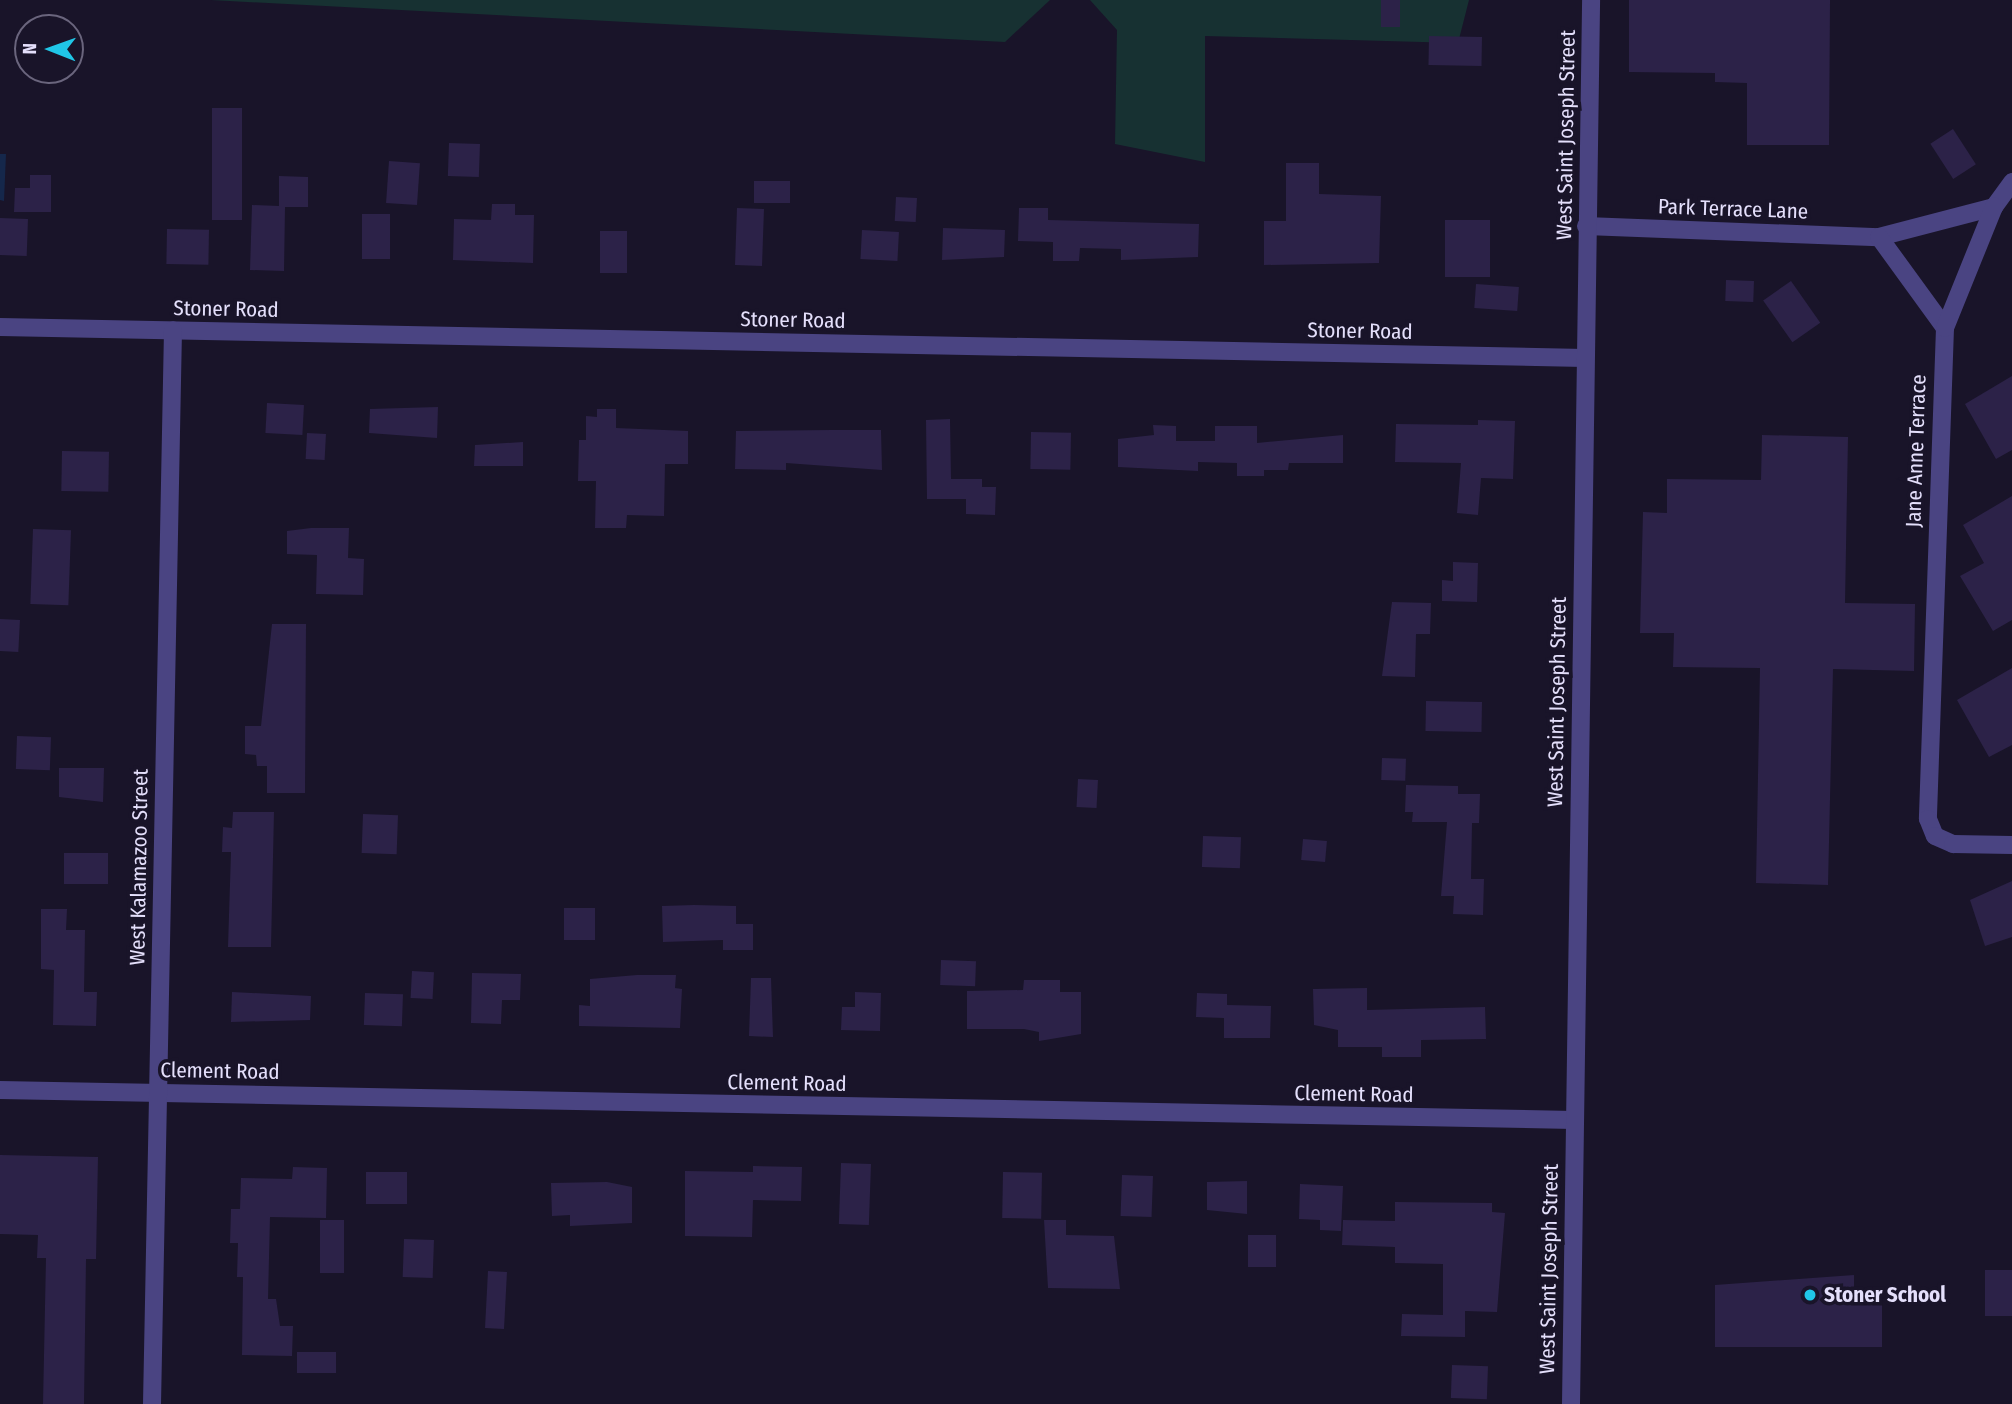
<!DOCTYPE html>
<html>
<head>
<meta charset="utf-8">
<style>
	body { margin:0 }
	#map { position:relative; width:2012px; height:1404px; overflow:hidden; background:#191429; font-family:"Fira Sans Condensed",sans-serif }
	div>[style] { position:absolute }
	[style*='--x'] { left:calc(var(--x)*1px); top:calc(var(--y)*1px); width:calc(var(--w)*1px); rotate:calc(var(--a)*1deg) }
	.green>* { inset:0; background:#173132 }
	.water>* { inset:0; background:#15274b }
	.building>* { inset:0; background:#2c2248; transform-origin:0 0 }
	.minor>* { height:18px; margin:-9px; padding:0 9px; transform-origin:9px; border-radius:9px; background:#4a4482 }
	.dots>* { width:19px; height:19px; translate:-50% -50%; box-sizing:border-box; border:4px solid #191429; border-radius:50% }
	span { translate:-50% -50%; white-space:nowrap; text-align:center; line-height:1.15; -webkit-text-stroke:7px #191429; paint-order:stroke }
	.street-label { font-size:21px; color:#e4dffb }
	.poi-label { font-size:21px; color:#e4dffb; font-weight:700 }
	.left { translate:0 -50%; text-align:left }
	.north { position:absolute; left:14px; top:14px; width:70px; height:70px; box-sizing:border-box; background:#191429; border:2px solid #6a657d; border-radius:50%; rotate:271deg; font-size:19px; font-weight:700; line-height:28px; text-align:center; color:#e4dffb }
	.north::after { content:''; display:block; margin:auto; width:24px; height:32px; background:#20c6e7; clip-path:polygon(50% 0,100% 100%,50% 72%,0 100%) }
</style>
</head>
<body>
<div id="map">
	<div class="green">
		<div style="clip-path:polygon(211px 0,1050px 0,1005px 42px)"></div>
		<div style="clip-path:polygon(1090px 0,1469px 0,1458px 43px,1205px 36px,1205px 162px,1115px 144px,1117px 30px)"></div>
	</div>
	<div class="water">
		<div style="clip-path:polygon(0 154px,6px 154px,4px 201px,0 200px)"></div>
	</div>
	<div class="building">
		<div style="left:1381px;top:0;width:19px;height:27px"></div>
		<div style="clip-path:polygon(1629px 0,1830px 0,1829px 145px,1747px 145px,1747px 83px,1715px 82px,1715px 73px,1629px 72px)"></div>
		<div style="left:1429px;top:36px;width:53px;height:29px;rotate:1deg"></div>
		<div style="left:212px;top:108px;width:30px;height:112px"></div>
		<div style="left:1953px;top:129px;width:42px;height:27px;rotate:57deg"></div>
		<div style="left:449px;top:143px;width:31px;height:33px;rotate:2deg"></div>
		<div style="left:389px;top:161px;width:31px;height:42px;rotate:4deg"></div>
		<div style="clip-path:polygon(1286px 163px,1319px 163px,1319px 194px,1381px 196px,1379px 263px,1264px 265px,1264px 221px,1286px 221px)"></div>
		<div style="clip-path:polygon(30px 175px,51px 175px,51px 212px,14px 212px,15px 188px,30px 188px)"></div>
		<div style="clip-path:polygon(279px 176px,308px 177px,308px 207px,285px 207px,284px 271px,250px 270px,252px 205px,279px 206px)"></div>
		<div style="left:754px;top:181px;width:36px;height:22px"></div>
		<div style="left:896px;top:197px;width:21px;height:24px;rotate:3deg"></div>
		<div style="clip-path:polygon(492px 204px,515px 204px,515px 215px,534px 215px,533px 263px,453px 260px,454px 219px,491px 220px)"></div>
		<div style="left:737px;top:208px;width:27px;height:57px;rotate:2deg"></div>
		<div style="clip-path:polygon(1019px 208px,1048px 208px,1048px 220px,1199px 224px,1198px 257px,1121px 260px,1121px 249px,1080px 248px,1079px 261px,1053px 261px,1053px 242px,1018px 241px)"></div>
		<div style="left:362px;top:214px;width:28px;height:45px"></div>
		<div style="left:0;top:218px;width:28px;height:37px;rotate:2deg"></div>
		<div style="left:1445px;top:220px;width:45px;height:57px"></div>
		<div style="clip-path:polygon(943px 228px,1005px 230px,1004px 257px,942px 260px)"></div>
		<div style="left:167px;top:229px;width:42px;height:35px;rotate:1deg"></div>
		<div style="left:862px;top:230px;width:37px;height:29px;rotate:3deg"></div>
		<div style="left:600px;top:231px;width:27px;height:42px"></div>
		<div style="left:1726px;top:280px;width:28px;height:21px;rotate:2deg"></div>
		<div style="left:1791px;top:281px;width:51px;height:34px;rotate:55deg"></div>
		<div style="left:1476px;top:284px;width:43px;height:24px;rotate:4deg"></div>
		<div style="clip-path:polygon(2012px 376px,2012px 450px,1996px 459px,1965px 404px)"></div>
		<div style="left:267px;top:403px;width:37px;height:30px;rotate:3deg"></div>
		<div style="clip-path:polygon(438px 407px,437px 438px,369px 433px,370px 409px)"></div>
		<div style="clip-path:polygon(597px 409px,616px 409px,616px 428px,688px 431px,688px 464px,665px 464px,664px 516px,627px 515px,626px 528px,595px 528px,596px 481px,578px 481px,579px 440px,586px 440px,586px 416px,597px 417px)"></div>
		<div style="clip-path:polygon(950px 419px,951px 479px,982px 479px,982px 487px,996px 487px,995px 515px,966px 514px,966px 499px,927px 499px,926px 420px)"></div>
		<div style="clip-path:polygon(1478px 420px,1515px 421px,1513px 479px,1481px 478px,1478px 515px,1457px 513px,1461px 463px,1395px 462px,1396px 424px,1478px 425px)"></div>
		<div style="clip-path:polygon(1153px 425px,1176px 426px,1176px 441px,1215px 441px,1215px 426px,1257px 426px,1257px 443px,1343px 435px,1343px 463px,1289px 463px,1288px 470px,1264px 470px,1264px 476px,1237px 476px,1237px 463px,1198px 462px,1198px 471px,1118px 467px,1118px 439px,1154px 435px)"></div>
		<div style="clip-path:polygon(832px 430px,881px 430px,882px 470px,786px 463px,786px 470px,735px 469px,736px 431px)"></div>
		<div style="left:1031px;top:432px;width:40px;height:37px;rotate:1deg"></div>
		<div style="left:307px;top:433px;width:19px;height:26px;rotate:3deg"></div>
		<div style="clip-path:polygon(1762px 435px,1848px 437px,1845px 603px,1915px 604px,1914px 671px,1833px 669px,1828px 885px,1756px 883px,1760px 668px,1673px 667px,1674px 633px,1640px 633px,1643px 512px,1667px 513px,1667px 479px,1761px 480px)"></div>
		<div style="clip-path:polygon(523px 442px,523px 466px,474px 466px,475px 445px)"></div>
		<div style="left:62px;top:451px;width:47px;height:40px;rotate:1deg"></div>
		<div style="clip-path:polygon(2012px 496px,2012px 620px,1993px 631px,1960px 576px,1984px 563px,1963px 525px)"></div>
		<div style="clip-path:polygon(311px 528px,349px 528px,348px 558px,364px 559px,363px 595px,316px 594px,317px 555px,287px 554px,287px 531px)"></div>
		<div style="left:33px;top:529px;width:38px;height:75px;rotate:2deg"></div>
		<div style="clip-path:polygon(1453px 562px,1478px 563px,1477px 602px,1442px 601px,1442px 580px,1453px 581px)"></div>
		<div style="clip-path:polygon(1392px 602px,1431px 603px,1430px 634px,1416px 634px,1415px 677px,1382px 676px)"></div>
		<div style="left:0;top:619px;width:20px;height:32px;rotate:3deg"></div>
		<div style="clip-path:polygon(272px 624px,306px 624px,305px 793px,267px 793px,267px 766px,257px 766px,256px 755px,245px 754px,245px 726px,261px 726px)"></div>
		<div style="clip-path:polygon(2012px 668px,2012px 745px,1989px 757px,1957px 700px)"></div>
		<div style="left:1426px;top:701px;width:56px;height:30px;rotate:1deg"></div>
		<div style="left:17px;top:736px;width:34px;height:33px;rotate:2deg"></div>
		<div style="left:1382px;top:758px;width:24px;height:22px;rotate:2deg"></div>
		<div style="clip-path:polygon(59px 768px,104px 768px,103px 802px,59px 797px)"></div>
		<div style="left:1078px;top:779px;width:20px;height:28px;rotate:3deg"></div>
		<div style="clip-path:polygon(1406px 785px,1458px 786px,1458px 794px,1480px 794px,1479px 823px,1472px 823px,1471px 879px,1484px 879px,1483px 915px,1453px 914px,1454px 896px,1441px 896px,1447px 822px,1412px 822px,1413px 812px,1405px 812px)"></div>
		<div style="clip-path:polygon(233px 812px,274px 812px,271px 947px,228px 947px,231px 852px,222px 852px,223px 827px,232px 828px)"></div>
		<div style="left:363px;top:814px;width:35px;height:39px;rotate:2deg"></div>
		<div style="left:1203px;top:836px;width:38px;height:31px;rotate:2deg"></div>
		<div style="left:1303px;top:839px;width:24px;height:21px;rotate:5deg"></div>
		<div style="left:64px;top:853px;width:44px;height:31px"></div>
		<div style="clip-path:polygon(2012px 881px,2012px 937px,1985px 946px,1970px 900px)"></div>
		<div style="clip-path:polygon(694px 905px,736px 906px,736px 924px,753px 924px,753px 950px,723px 950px,723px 940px,663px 942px,662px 906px)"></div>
		<div style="left:564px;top:908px;width:31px;height:32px"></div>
		<div style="clip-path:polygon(41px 909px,67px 909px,66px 930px,85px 930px,84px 992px,97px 992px,96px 1026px,53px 1025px,54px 970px,41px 969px)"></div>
		<div style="left:941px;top:960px;width:35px;height:25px;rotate:2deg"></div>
		<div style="left:412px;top:971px;width:22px;height:27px;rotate:3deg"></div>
		<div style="clip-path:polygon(472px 973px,521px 974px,520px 1000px,502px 1000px,501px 1024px,471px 1023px)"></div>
		<div style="clip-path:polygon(637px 975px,676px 975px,675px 988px,682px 989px,680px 1028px,579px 1026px,579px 1005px,590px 1006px,590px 979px)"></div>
		<div style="clip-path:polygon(751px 978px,771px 978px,773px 1037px,749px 1036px)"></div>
		<div style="clip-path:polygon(1024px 980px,1060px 980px,1060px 992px,1081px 992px,1081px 1034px,1039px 1041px,1039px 1032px,1024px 1029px,967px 1029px,967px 991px,1023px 990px)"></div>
		<div style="clip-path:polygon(1367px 988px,1367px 1010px,1485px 1007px,1486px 1039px,1421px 1040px,1421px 1057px,1382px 1057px,1382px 1047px,1338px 1047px,1338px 1030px,1314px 1025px,1313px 989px)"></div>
		<div style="clip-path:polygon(232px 992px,311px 996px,310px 1020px,231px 1022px)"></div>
		<div style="clip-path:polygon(855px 992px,881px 993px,880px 1031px,841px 1030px,842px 1007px,855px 1007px)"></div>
		<div style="left:365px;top:993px;width:38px;height:32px;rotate:2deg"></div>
		<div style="clip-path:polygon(1197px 993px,1227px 994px,1227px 1005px,1271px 1006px,1270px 1038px,1224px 1038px,1224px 1018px,1196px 1017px)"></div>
		<div style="clip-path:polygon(0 1155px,98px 1157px,96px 1259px,86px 1259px,84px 1404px,43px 1404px,46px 1258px,37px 1258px,38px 1235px,0 1234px)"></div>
		<div style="left:841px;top:1163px;width:30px;height:61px;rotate:2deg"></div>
		<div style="clip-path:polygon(753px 1166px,802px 1167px,801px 1201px,753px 1200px,752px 1237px,685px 1236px,685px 1171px,753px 1172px)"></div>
		<div style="clip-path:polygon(293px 1167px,327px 1168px,326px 1218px,270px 1217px,268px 1299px,276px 1299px,280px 1326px,293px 1326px,292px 1356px,242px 1355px,243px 1277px,237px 1277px,238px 1243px,230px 1243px,231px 1209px,240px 1209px,241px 1178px,292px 1179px)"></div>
		<div style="left:366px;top:1172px;width:41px;height:32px"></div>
		<div style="left:1003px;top:1172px;width:39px;height:46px;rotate:1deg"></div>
		<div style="left:1122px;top:1175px;width:31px;height:41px;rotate:2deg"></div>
		<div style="clip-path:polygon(1247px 1181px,1247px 1214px,1207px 1210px,1207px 1182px)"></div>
		<div style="clip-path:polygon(607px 1182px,632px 1187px,632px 1223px,570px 1226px,570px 1215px,552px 1216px,551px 1183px)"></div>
		<div style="clip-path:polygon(1300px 1184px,1343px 1186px,1341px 1231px,1320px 1230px,1320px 1220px,1299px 1219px)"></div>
		<div style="clip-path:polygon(1395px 1202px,1492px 1203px,1492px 1212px,1505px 1213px,1497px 1312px,1465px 1311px,1465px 1337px,1401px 1336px,1402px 1314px,1443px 1315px,1443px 1264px,1395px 1263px,1395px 1247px,1342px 1245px,1343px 1220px,1395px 1221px)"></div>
		<div style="left:320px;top:1220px;width:24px;height:53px"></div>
		<div style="clip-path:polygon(1044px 1220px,1066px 1220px,1066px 1235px,1114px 1236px,1120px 1289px,1048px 1288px)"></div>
		<div style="left:1248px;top:1235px;width:28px;height:32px"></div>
		<div style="left:404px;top:1239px;width:30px;height:38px;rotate:2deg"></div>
		<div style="left:1985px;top:1270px;width:27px;height:46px"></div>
		<div style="left:488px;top:1271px;width:19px;height:57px;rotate:3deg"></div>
		<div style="clip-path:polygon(1854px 1275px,1854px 1289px,1882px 1289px,1882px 1347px,1715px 1347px,1715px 1285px)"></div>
		<div style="left:297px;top:1352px;width:39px;height:21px"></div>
		<div style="left:1452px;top:1365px;width:36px;height:33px;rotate:2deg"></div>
	</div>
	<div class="minor">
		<div style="--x:1586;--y:226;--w:293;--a:2.2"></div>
		<div style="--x:1879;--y:237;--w:119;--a:-14.6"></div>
		<div style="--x:1994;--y:207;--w:31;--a:-54"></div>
		<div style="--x:1879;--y:237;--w:112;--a:54"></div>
		<div style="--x:1945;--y:328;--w:491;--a:92"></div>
		<div style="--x:1928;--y:819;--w:18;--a:68"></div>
		<div style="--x:1935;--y:836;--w:20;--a:24"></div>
		<div style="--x:1953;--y:844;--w:59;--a:1"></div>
		<div style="--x:0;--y:327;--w:1585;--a:1.12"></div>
		<div style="--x:1945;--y:328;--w:131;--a:-68"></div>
		<div style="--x:0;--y:1090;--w:1574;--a:1.09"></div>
		<div style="--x:152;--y:1404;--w:1074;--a:-88.88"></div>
		<div style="--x:1571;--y:1404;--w:1404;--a:-89.18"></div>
	</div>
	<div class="dots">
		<div style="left:1810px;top:1295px;background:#20c6e7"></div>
	</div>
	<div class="street-label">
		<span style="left:1566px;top:135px;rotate:-89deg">West Saint Joseph Street</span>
		<span style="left:1733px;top:209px;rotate:2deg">Park Terrace Lane</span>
		<span style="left:226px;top:309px;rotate:1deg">Stoner Road</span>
		<span style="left:793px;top:320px;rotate:1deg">Stoner Road</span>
		<span style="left:1360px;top:331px;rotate:1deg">Stoner Road</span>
		<span style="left:1916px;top:451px;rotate:-88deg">Jane Anne Terrace</span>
		<span style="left:1557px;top:702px;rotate:-89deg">West Saint Joseph Street</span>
		<span style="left:139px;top:867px;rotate:-89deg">West Kalamazoo Street</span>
		<span style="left:220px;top:1071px;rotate:1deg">Clement Road</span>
		<span style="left:787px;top:1083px;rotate:1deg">Clement Road</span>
		<span style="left:1354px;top:1094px;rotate:1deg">Clement Road</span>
		<span style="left:1549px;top:1269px;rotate:-89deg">West Saint Joseph Street</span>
	</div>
	<div class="poi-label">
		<span class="left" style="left:1824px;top:1295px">Stoner School</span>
	</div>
	<div class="north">N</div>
</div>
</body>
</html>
